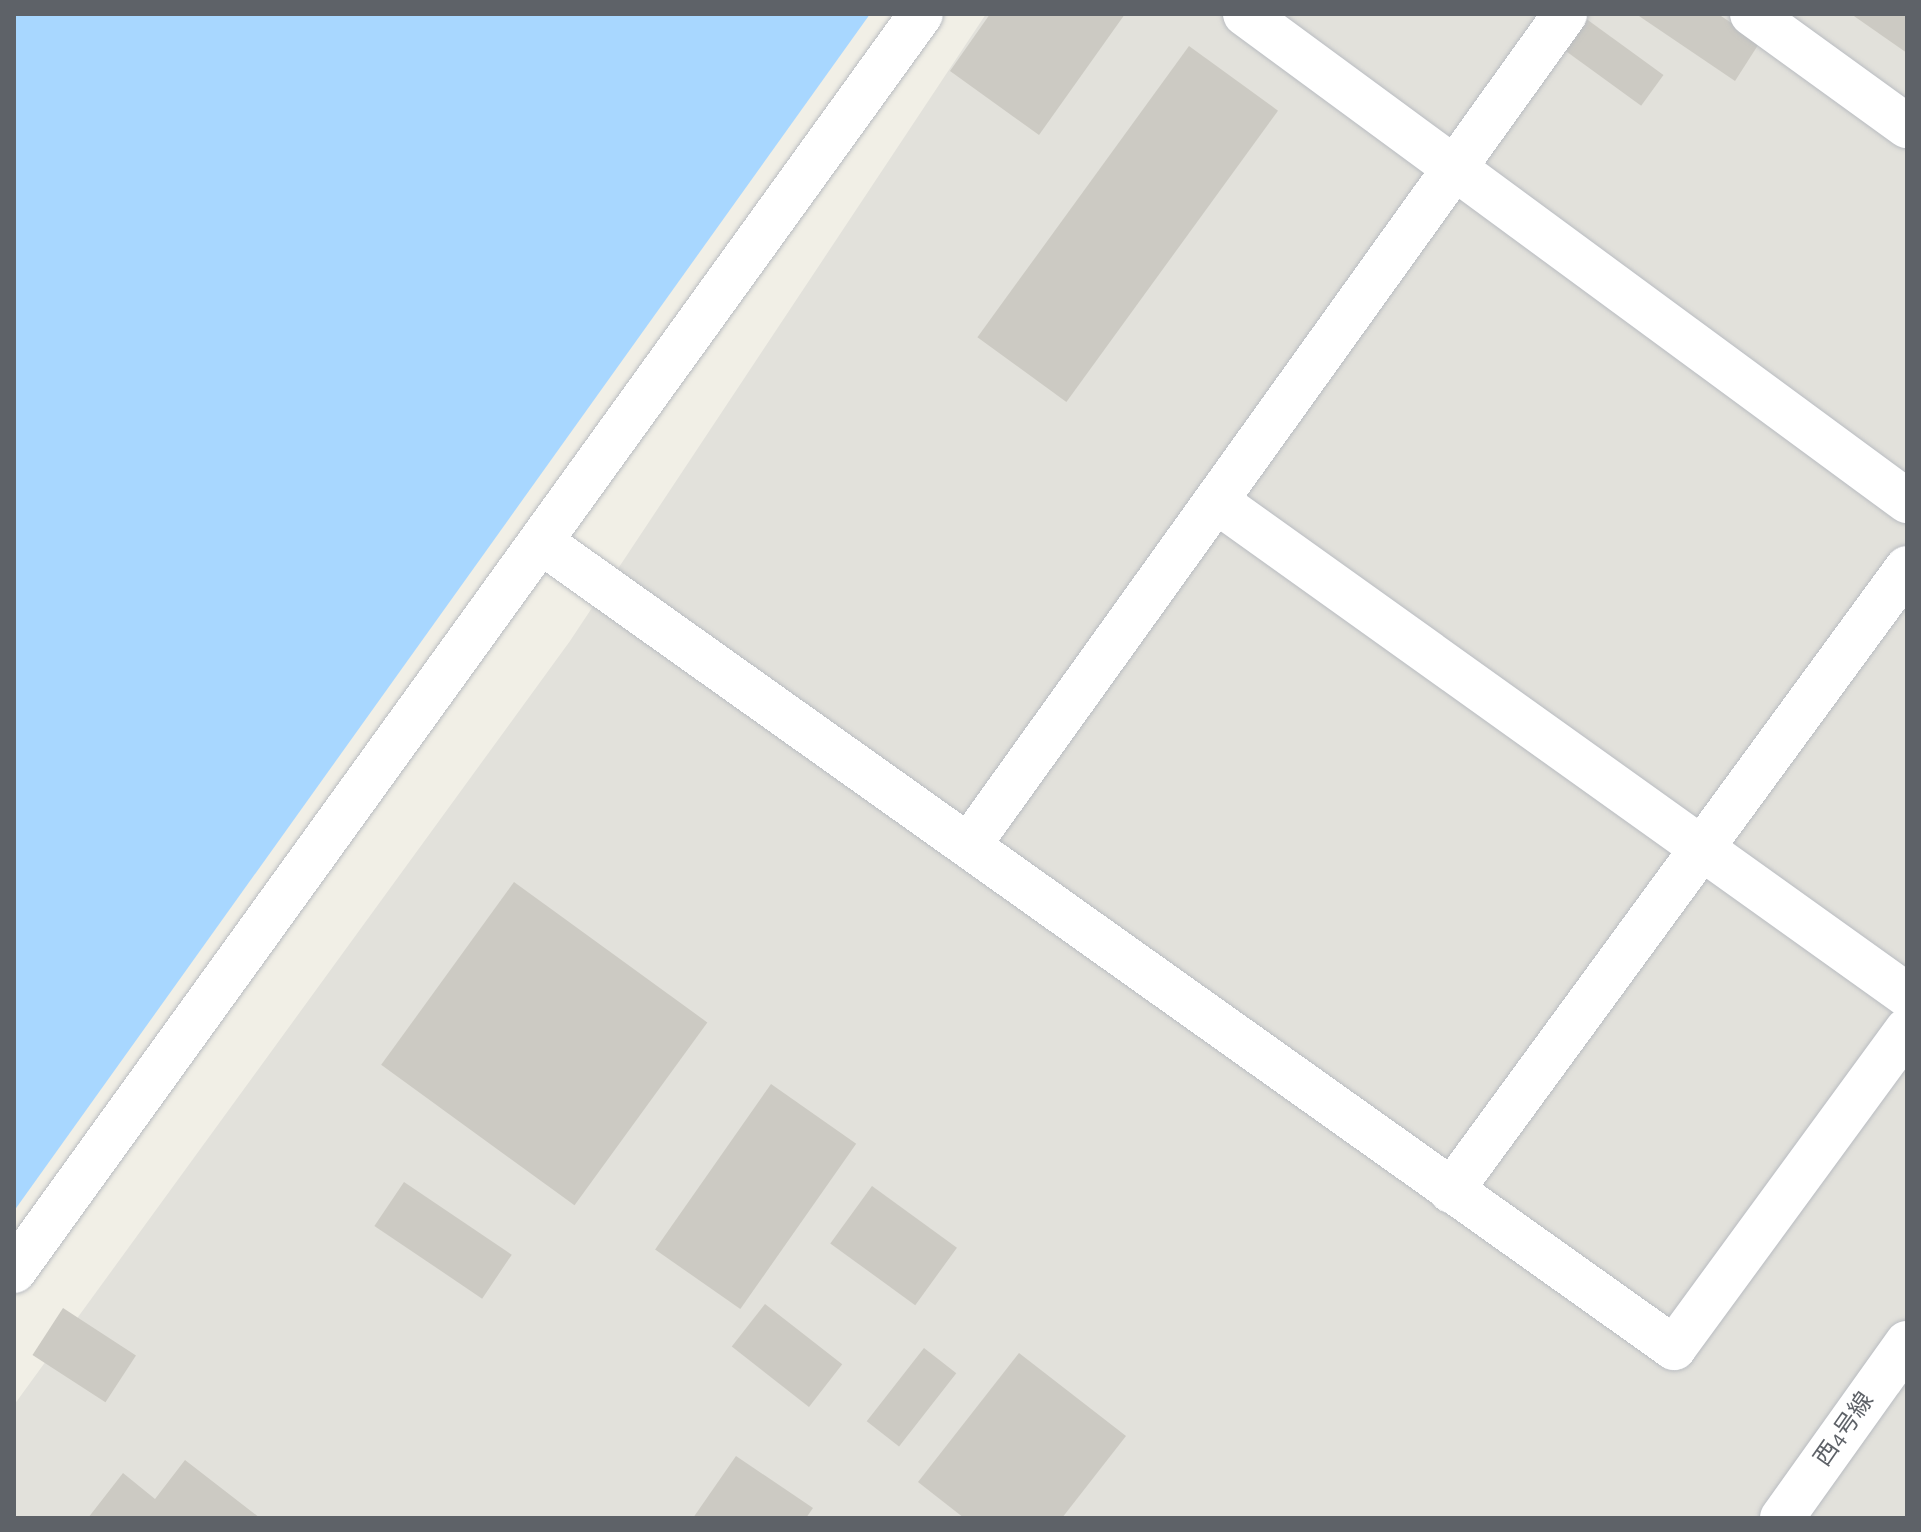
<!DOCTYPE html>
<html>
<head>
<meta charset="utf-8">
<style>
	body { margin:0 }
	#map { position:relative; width:1921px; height:1532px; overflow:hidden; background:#f1efe6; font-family:"Alegreya Sans","Noto Sans JP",sans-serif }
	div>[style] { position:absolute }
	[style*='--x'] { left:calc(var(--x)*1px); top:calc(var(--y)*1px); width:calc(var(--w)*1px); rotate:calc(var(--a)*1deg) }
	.industrial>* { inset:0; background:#e2e1db }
	.water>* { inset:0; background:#a8d7ff }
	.building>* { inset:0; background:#cccac3; transform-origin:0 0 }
	.roads { filter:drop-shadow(0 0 2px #b9bcc1) drop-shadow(0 0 2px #b9bcc1) }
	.minor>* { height:44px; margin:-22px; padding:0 22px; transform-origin:22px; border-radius:22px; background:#fff }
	span { translate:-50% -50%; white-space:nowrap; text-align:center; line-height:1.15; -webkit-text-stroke:6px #fff; paint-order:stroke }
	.street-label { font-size:24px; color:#5e6268 }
	.frame { position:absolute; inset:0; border:16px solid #5e6268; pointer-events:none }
</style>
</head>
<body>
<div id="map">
	<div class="industrial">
		<div style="clip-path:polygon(986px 14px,1907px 14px,1907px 1518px,14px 1518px,14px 1405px,570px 641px)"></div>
	</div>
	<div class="water">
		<div style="clip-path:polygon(14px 14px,870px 14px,14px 1211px)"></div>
	</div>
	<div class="building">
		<div style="clip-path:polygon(990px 14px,1125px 14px,1039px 135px,950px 71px)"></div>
		<div style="clip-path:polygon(1636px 14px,1718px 14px,1760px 42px,1735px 81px)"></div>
		<div style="clip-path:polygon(1851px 14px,1907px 14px,1907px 53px)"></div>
		<div style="left:1585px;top:18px;width:97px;height:38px;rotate:36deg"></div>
		<div style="left:1189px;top:46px;width:110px;height:360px;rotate:36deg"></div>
		<div style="left:514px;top:882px;width:239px;height:226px;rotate:36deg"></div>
		<div style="left:771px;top:1084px;width:104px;height:202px;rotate:35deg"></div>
		<div style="left:404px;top:1182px;width:130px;height:53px;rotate:34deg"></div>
		<div style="left:872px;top:1186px;width:105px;height:71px;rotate:36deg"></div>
		<div style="left:765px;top:1304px;width:98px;height:54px;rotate:38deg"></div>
		<div style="left:63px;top:1308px;width:87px;height:56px;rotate:33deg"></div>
		<div style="left:924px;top:1348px;width:41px;height:93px;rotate:38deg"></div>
		<div style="clip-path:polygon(1019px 1353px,1126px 1436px,1062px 1518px,964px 1518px,918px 1482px)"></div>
		<div style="clip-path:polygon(736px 1456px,813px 1508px,806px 1518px,693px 1518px)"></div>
		<div style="clip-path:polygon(185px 1460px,260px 1518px,88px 1518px,123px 1473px,155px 1499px)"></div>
	</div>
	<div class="roads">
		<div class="minor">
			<div style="--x:1245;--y:14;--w:822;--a:36.34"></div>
			<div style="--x:1752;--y:14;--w:191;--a:35.9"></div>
			<div style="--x:1219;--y:503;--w:846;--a:35.57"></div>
			<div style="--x:544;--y:544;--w:1387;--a:35.43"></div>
			<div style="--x:1674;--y:1348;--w:394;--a:-53.8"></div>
			<div style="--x:969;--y:845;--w:1023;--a:-54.35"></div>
			<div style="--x:1451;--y:1191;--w:772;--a:-53.8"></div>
			<div style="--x:14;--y:1271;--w:1550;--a:-54.19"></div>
			<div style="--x:1782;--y:1518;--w:215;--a:-54.5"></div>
		</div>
	</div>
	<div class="street-label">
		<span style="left:1845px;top:1430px;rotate:-55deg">西4号線</span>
	</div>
	<div class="frame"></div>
</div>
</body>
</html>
